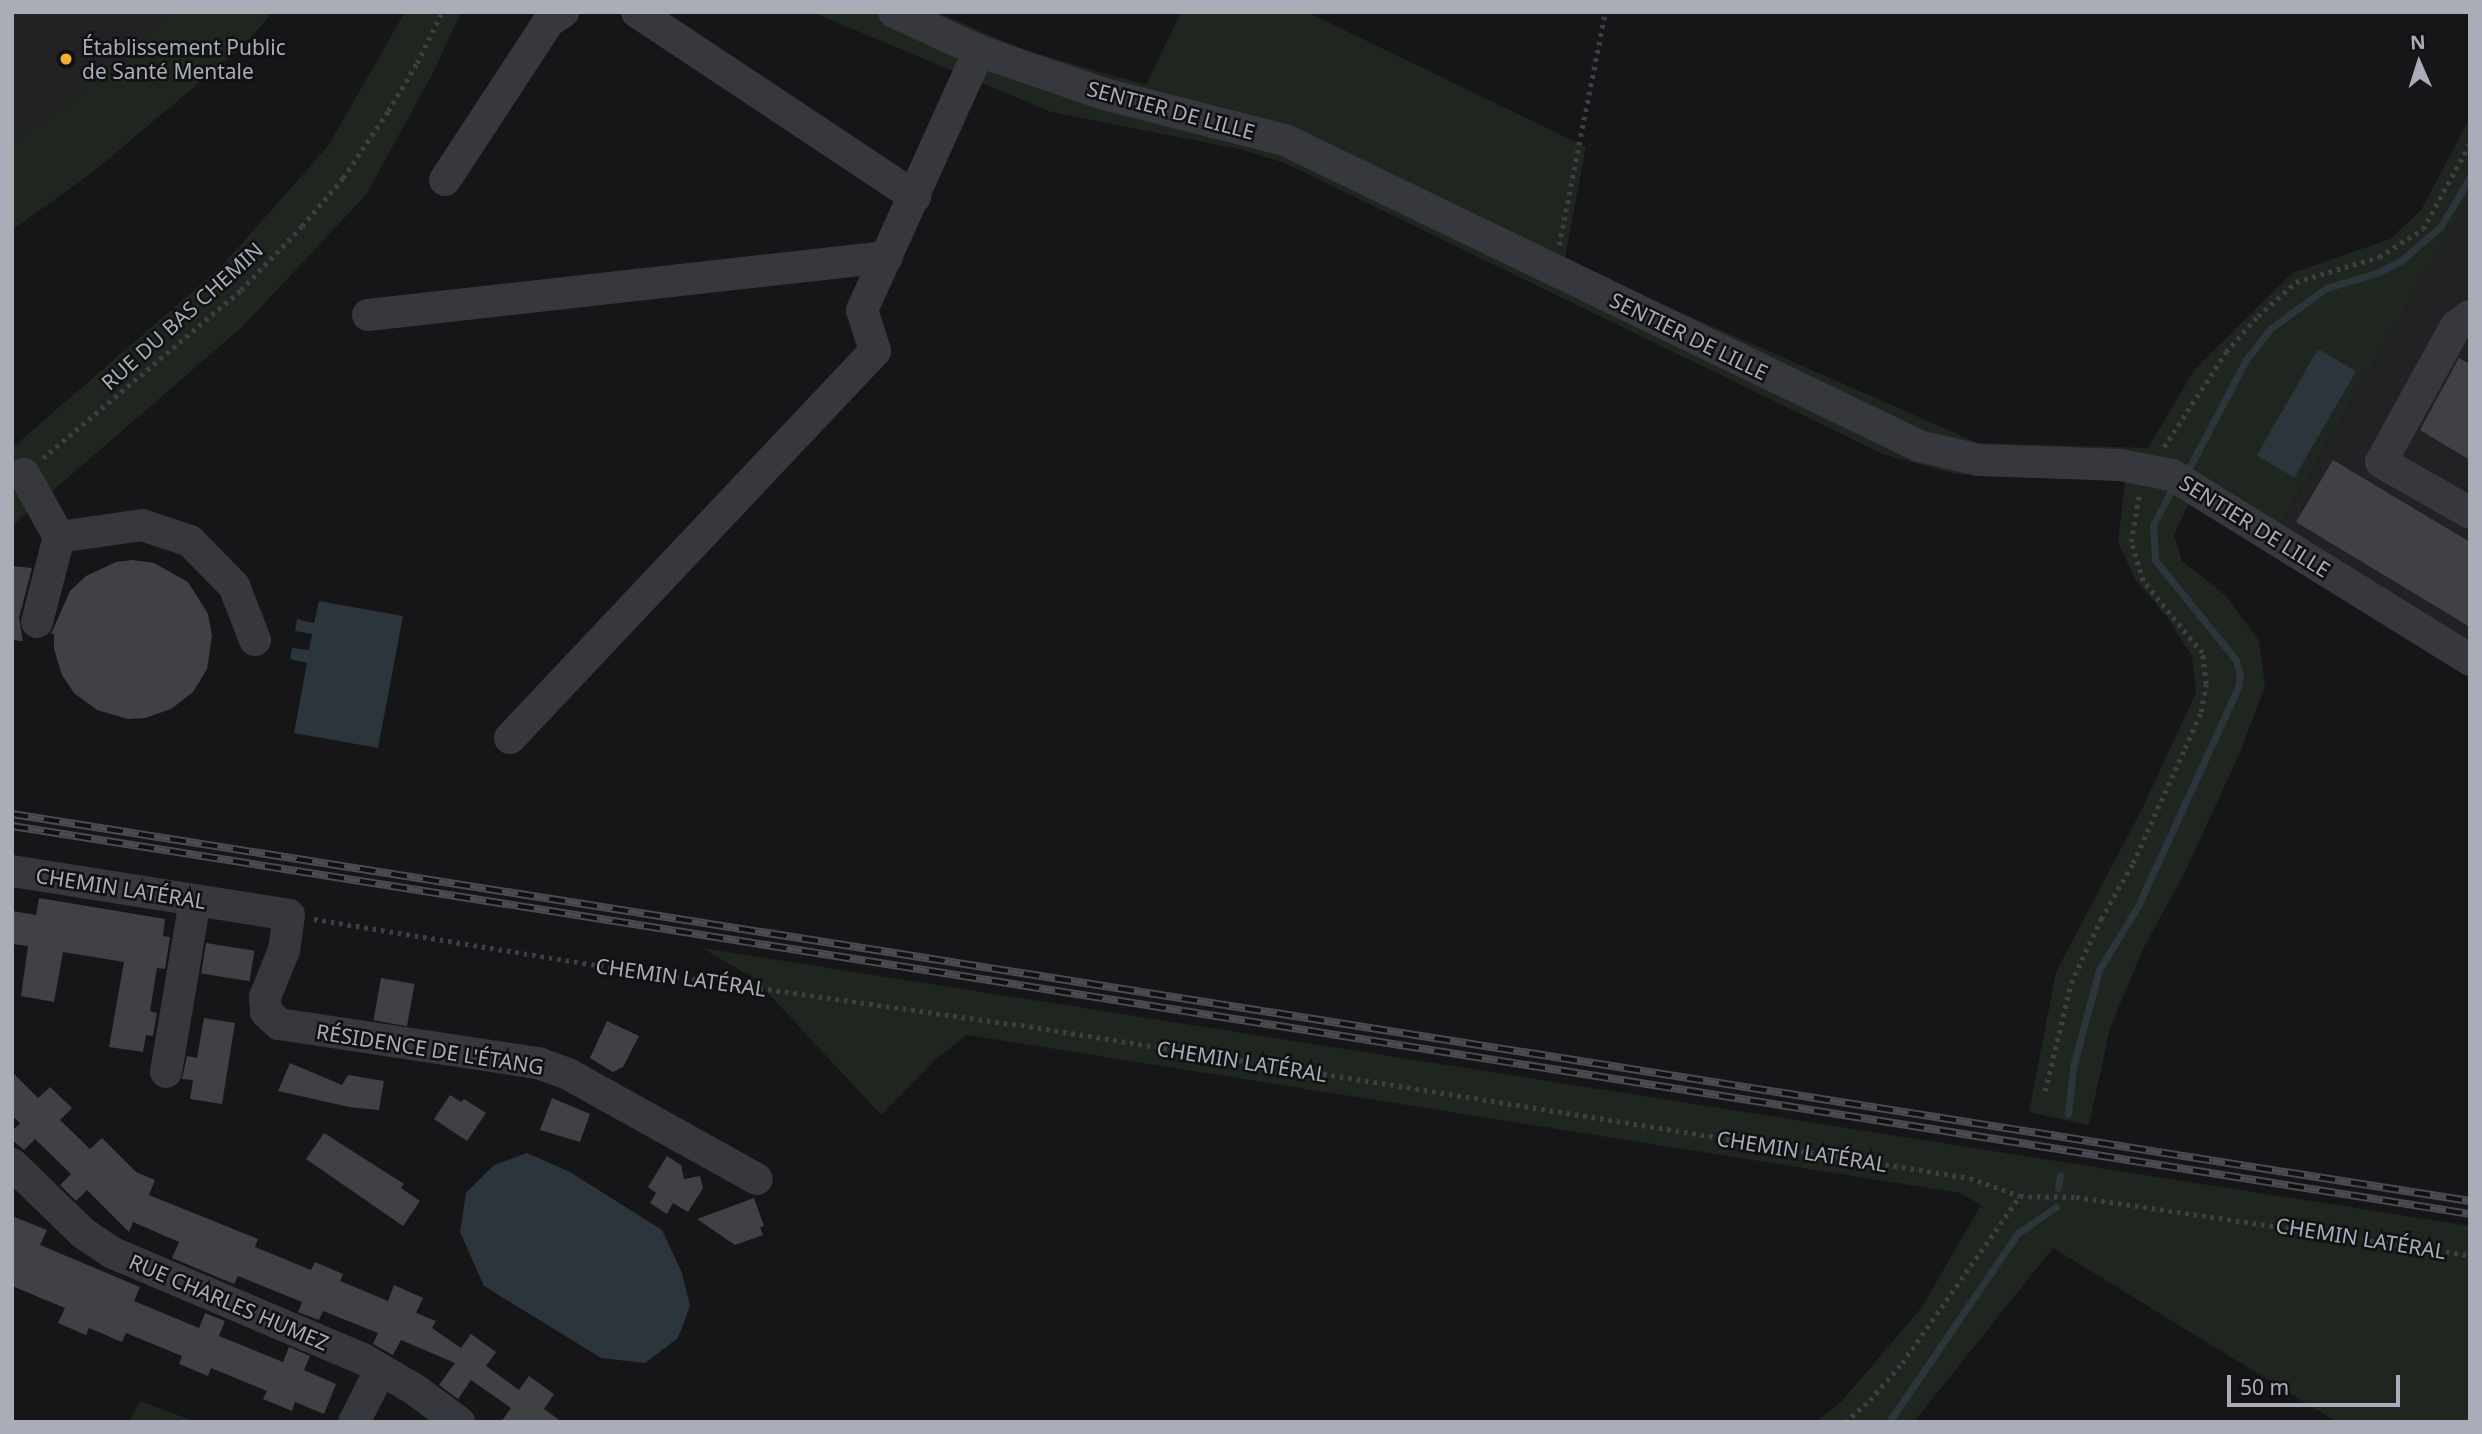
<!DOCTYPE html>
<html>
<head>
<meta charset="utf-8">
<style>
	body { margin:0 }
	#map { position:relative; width:2482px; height:1434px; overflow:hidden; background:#161618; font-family:"Noto Sans",sans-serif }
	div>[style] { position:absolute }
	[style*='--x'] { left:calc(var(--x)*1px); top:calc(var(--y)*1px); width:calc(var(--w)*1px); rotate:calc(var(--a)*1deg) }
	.built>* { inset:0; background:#222225 }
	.green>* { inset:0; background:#1e261f }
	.water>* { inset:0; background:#2c353c; transform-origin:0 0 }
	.stream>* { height:7px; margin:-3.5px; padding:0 3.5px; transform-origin:3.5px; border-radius:3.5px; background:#2c353c }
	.building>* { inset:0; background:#404145; transform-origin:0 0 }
	.path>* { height:4.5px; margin-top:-2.25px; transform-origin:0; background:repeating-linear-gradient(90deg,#3d3f44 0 3.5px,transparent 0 8.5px) }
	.minor>* { height:32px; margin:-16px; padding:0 16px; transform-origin:16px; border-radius:16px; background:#37383d }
	.rail>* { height:8px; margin-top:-4px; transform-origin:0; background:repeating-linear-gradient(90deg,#111113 0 16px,#4a4c52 0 32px); box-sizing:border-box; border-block:2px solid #4a4c52 }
	.dots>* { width:19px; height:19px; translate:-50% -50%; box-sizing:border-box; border:4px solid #111113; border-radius:50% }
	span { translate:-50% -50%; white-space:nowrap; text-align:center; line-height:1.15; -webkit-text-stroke:5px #111113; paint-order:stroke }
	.poi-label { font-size:21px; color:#a8adb8 }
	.left { translate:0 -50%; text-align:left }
	.street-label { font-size:21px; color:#a8adb8 }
	.frame { position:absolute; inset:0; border:14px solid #a8adb8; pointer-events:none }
	.north { position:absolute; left:2384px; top:28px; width:70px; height:70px; -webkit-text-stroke:5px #111113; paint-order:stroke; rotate:357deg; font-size:19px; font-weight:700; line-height:28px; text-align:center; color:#a8adb8 }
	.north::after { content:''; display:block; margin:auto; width:24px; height:32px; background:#a8adb8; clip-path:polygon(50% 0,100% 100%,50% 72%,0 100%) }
	.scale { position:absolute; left:2227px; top:1375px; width:173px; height:32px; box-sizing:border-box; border:4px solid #a8adb8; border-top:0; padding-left:9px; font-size:21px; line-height:24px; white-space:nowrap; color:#a8adb8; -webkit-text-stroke:5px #111113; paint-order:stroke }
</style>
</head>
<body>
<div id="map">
	<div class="built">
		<div style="clip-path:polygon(12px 12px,173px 12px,65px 106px,12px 142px)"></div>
		<div style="clip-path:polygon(2470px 197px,2470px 640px,2280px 527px)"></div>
	</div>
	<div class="green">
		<div style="clip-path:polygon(173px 12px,273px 12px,245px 44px,93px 172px,12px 230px,12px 142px,65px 106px)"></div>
		<div style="clip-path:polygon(405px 12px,461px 12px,435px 69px,366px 195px,242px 327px,12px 526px,12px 448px,221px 267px,328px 146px)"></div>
		<div style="clip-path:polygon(812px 12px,937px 12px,1026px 51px,1146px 85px,1181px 12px,1307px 12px,1586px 147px,1565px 257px,1609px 281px,1978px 443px,2148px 448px,2194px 370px,2292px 273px,2390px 239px,2421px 210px,2470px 118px,2470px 197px,2280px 526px,2470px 640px,2470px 671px,2189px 503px,2174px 535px,2182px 561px,2225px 595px,2259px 641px,2265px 686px,2241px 750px,2185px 872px,2143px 949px,2110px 1028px,2089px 1125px,2029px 1112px,2056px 972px,2142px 809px,2196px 693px,2192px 656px,2167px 617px,2135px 579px,2118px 542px,2125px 481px,1955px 474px,1883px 454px,1285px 163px,1239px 149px,1051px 112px)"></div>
		<div style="clip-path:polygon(702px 948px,2470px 1226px,2470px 1422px,2337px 1422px,2053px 1248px,1914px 1422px,1816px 1422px,1841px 1402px,1922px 1307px,1981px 1205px,1960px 1193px,967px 1035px,938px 1057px,881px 1115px,755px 979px)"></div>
		<div style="clip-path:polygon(140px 1401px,196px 1422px,129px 1422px)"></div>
	</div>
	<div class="water">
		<div style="left:2318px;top:349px;width:44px;height:123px;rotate:30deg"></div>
		<div style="clip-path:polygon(319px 601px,403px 616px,378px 748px,294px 733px,307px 663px,290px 659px,292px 648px,309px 650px,312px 634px,295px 631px,297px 619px,314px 623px)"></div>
		<div style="clip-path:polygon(527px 1153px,570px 1172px,662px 1230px,682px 1273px,690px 1306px,678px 1338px,645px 1363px,601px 1358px,484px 1286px,460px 1232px,466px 1193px,494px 1165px)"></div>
	</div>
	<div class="stream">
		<div style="--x:2189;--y:468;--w:122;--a:-62.2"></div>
		<div style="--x:2246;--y:360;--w:39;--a:-52"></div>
		<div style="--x:2270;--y:329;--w:69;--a:-36.2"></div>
		<div style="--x:2326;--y:288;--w:53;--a:-16.4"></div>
		<div style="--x:2377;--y:273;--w:27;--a:-27"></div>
		<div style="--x:2401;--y:261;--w:53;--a:-41.2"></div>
		<div style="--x:2441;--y:226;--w:57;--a:-59.4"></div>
		<div style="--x:2068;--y:1114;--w:47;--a:-83.9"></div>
		<div style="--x:2073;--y:1067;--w:100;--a:-75"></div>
		<div style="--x:2099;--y:970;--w:75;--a:-58.6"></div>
		<div style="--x:2138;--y:906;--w:240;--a:-65.4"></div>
		<div style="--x:2238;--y:688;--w:13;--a:-81"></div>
		<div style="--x:2240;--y:675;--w:16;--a:-105"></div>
		<div style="--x:2236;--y:660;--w:129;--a:-129"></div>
		<div style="--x:2155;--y:560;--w:35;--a:-93"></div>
		<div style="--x:2153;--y:525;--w:45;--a:-62.3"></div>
		<div style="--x:2058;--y:1188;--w:13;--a:-81"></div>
		<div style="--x:1889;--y:1422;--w:229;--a:-55.7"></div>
		<div style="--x:2018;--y:1233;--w:46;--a:-34.4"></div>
	</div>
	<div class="building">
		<div style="clip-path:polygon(2459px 358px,2470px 364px,2470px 460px,2420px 430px)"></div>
		<div style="clip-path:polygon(2333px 460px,2470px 542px,2470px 627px,2296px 522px)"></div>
		<div style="clip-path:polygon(132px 560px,154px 563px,188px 582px,208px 614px,212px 636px,207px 669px,193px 692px,171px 709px,145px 718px,128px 719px,97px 710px,74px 693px,62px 675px,54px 649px,54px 634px,51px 634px,70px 591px,86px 576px,116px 562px)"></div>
		<div style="clip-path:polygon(12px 566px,32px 568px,19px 618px,23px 641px,12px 640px)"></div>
		<div style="clip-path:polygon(39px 898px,165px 919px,163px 936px,170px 937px,165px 969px,157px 968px,150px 1011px,157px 1013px,153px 1036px,146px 1035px,143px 1052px,109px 1047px,124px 962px,63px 952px,54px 1002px,21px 996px,28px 946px,12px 944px,12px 911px,36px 915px)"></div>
		<div style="left:206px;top:943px;width:49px;height:31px;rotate:9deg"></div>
		<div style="left:381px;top:978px;width:34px;height:43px;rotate:10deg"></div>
		<div style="clip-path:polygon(204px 1018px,235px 1023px,222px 1104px,190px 1099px,193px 1080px,182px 1079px,187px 1056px,197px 1058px)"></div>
		<div style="clip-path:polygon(607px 1021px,639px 1036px,623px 1067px,613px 1072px,590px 1058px)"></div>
		<div style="clip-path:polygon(290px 1063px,342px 1085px,348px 1075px,384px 1081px,379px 1110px,349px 1107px,278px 1091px)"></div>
		<div style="clip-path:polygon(12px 1072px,38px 1098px,50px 1087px,72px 1108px,60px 1120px,90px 1149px,102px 1138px,136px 1172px,155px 1180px,149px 1195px,258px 1239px,255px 1247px,311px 1270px,315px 1262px,343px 1274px,340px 1281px,388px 1301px,394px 1285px,423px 1298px,416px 1313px,436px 1321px,432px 1328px,461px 1348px,471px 1334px,496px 1352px,486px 1366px,519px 1390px,529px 1376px,554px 1394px,544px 1409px,562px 1422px,501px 1422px,511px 1408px,471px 1380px,458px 1399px,439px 1385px,455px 1363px,401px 1340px,393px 1355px,373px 1344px,378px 1333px,323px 1311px,319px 1320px,298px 1312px,302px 1302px,238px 1276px,234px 1284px,172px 1258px,179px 1242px,133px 1222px,129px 1232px,87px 1190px,76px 1201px,60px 1185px,71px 1174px,35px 1139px,24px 1150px,12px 1140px,12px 1131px,20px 1123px,12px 1116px)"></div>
		<div style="clip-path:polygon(450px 1095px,461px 1102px,464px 1099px,486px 1113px,467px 1141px,434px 1119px)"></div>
		<div style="clip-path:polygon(552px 1098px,590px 1114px,580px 1142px,540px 1130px)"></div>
		<div style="clip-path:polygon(324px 1133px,404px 1184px,401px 1188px,420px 1201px,403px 1226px,306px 1159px)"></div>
		<div style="clip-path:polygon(667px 1156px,681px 1165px,684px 1179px,700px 1176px,703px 1188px,688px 1212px,673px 1203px,667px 1214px,650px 1203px,656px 1193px,648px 1187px)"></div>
		<div style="clip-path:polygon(754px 1198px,764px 1226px,760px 1227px,763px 1235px,735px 1245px,697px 1219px)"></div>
		<div style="clip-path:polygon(12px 1216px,47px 1230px,40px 1245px,140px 1287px,134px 1301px,199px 1328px,205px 1313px,225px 1321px,219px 1336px,283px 1362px,289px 1347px,310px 1356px,304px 1370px,336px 1384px,324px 1414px,295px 1402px,292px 1411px,263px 1399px,267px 1391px,211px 1368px,208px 1376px,179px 1364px,182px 1356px,126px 1333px,122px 1342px,89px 1328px,86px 1335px,58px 1323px,65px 1308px,12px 1286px)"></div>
	</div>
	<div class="path">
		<div style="--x:1559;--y:245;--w:237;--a:-78.8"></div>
		<div style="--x:2164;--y:447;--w:113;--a:-56.9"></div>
		<div style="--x:2226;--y:352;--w:48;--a:-48.4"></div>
		<div style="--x:2258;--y:316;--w:51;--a:-41.8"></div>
		<div style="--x:2296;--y:282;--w:87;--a:-16.8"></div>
		<div style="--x:2379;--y:257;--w:52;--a:-32.5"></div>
		<div style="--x:2423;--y:229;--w:98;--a:-61.3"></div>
		<div style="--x:43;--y:458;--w:260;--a:-40.3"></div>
		<div style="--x:241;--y:290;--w:88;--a:-46.4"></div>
		<div style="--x:302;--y:226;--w:63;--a:-49.5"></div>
		<div style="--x:343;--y:178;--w:81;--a:-56.1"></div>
		<div style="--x:388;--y:111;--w:56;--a:-58.9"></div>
		<div style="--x:417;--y:63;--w:57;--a:-63.9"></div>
		<div style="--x:314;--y:919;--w:273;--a:9.3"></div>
		<div style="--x:583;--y:963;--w:442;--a:8.1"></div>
		<div style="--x:1021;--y:1025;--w:961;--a:9.16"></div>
		<div style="--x:1970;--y:1178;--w:53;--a:19.8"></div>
		<div style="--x:2020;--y:1196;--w:56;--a:1"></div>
		<div style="--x:2076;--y:1197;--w:398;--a:8.4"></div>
		<div style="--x:2045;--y:1091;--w:111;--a:-76.5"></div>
		<div style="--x:2071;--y:983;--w:71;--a:-64.9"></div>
		<div style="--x:2101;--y:919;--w:64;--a:-60.3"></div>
		<div style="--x:2133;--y:863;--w:126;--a:-65.7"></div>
		<div style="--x:2185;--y:748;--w:39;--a:-66"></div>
		<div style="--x:2201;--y:712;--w:28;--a:-80"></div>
		<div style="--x:2206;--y:684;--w:31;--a:-97"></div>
		<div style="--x:2202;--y:653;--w:93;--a:-129.3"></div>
		<div style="--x:2143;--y:581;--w:41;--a:-107.1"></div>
		<div style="--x:2131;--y:542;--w:48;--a:-80.3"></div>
		<div style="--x:1845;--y:1422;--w:33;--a:-41"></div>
		<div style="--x:1870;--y:1400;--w:49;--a:-49.1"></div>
		<div style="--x:1902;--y:1363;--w:204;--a:-54.8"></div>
	</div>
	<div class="minor">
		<div style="--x:637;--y:12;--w:334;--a:33.6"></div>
		<div style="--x:894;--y:12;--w:94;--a:24.6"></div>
		<div style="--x:979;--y:51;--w:132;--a:19"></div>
		<div style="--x:1104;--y:94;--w:187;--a:14.3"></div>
		<div style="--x:1285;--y:140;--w:704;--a:25.76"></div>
		<div style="--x:1919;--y:446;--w:62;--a:13.1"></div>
		<div style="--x:1979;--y:460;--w:141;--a:2"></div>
		<div style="--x:2120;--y:465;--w:53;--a:10.9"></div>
		<div style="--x:2172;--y:475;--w:351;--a:31.8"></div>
		<div style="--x:445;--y:180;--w:190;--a:-56.8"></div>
		<div style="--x:549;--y:21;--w:17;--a:-33"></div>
		<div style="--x:368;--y:315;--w:522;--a:-6.38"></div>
		<div style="--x:2470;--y:316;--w:17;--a:144"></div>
		<div style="--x:2456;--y:326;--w:155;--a:118.9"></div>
		<div style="--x:2381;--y:462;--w:103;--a:29.8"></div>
		<div style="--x:24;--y:474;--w:72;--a:60.9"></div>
		<div style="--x:37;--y:622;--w:88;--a:-75.5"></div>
		<div style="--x:59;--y:537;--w:84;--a:-8.2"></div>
		<div style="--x:142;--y:525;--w:51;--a:18.4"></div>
		<div style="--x:190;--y:541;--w:63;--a:45.6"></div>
		<div style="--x:234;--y:586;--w:58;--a:68.7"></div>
		<div style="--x:510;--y:738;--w:532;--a:-46.68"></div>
		<div style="--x:875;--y:351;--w:43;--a:-107.6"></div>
		<div style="--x:862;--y:310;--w:284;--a:-65.7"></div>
		<div style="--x:12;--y:871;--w:280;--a:9"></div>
		<div style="--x:289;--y:915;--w:35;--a:98"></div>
		<div style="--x:284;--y:950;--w:51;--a:112"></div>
		<div style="--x:265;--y:997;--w:15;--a:86"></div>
		<div style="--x:266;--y:1012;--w:18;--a:43"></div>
		<div style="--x:279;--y:1024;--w:262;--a:8.6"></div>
		<div style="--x:538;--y:1063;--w:32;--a:20"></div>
		<div style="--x:568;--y:1074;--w:216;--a:29.1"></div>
		<div style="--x:166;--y:1072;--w:174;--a:-80.4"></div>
		<div style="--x:12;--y:1164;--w:99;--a:44.2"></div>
		<div style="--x:83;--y:1233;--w:36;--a:34"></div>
		<div style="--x:113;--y:1253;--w:272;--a:23"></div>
		<div style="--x:363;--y:1359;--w:59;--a:30.5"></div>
		<div style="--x:414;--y:1389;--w:56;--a:36.3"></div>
		<div style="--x:354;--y:1422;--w:59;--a:-63"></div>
	</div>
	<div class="rail">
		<div style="--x:12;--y:814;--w:2488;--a:8.95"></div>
		<div style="--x:12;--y:826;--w:2488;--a:8.97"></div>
	</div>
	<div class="dots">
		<div style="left:66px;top:59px;background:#f2b134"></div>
	</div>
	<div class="poi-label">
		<span class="left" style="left:82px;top:59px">Établissement Public<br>de Santé Mentale</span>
	</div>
	<div class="street-label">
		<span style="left:1171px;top:110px;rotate:15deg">SENTIER DE LILLE</span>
		<span style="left:182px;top:316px;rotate:-42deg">RUE DU BAS CHEMIN</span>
		<span style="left:1689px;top:336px;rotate:26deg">SENTIER DE LILLE</span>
		<span style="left:2255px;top:526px;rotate:32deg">SENTIER DE LILLE</span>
		<span style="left:121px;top:888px;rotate:9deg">CHEMIN LATÉRAL</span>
		<span style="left:681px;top:977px;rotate:8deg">CHEMIN LATÉRAL</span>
		<span style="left:430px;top:1049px;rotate:9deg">RÉSIDENCE DE L'ÉTANG</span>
		<span style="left:1242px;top:1061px;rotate:9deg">CHEMIN LATÉRAL</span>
		<span style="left:1802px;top:1151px;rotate:9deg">CHEMIN LATÉRAL</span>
		<span style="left:2361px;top:1238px;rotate:9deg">CHEMIN LATÉRAL</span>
		<span style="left:229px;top:1302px;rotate:23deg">RUE CHARLES HUMEZ</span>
	</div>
	<div class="frame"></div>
	<div class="north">N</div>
	<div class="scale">50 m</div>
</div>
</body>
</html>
